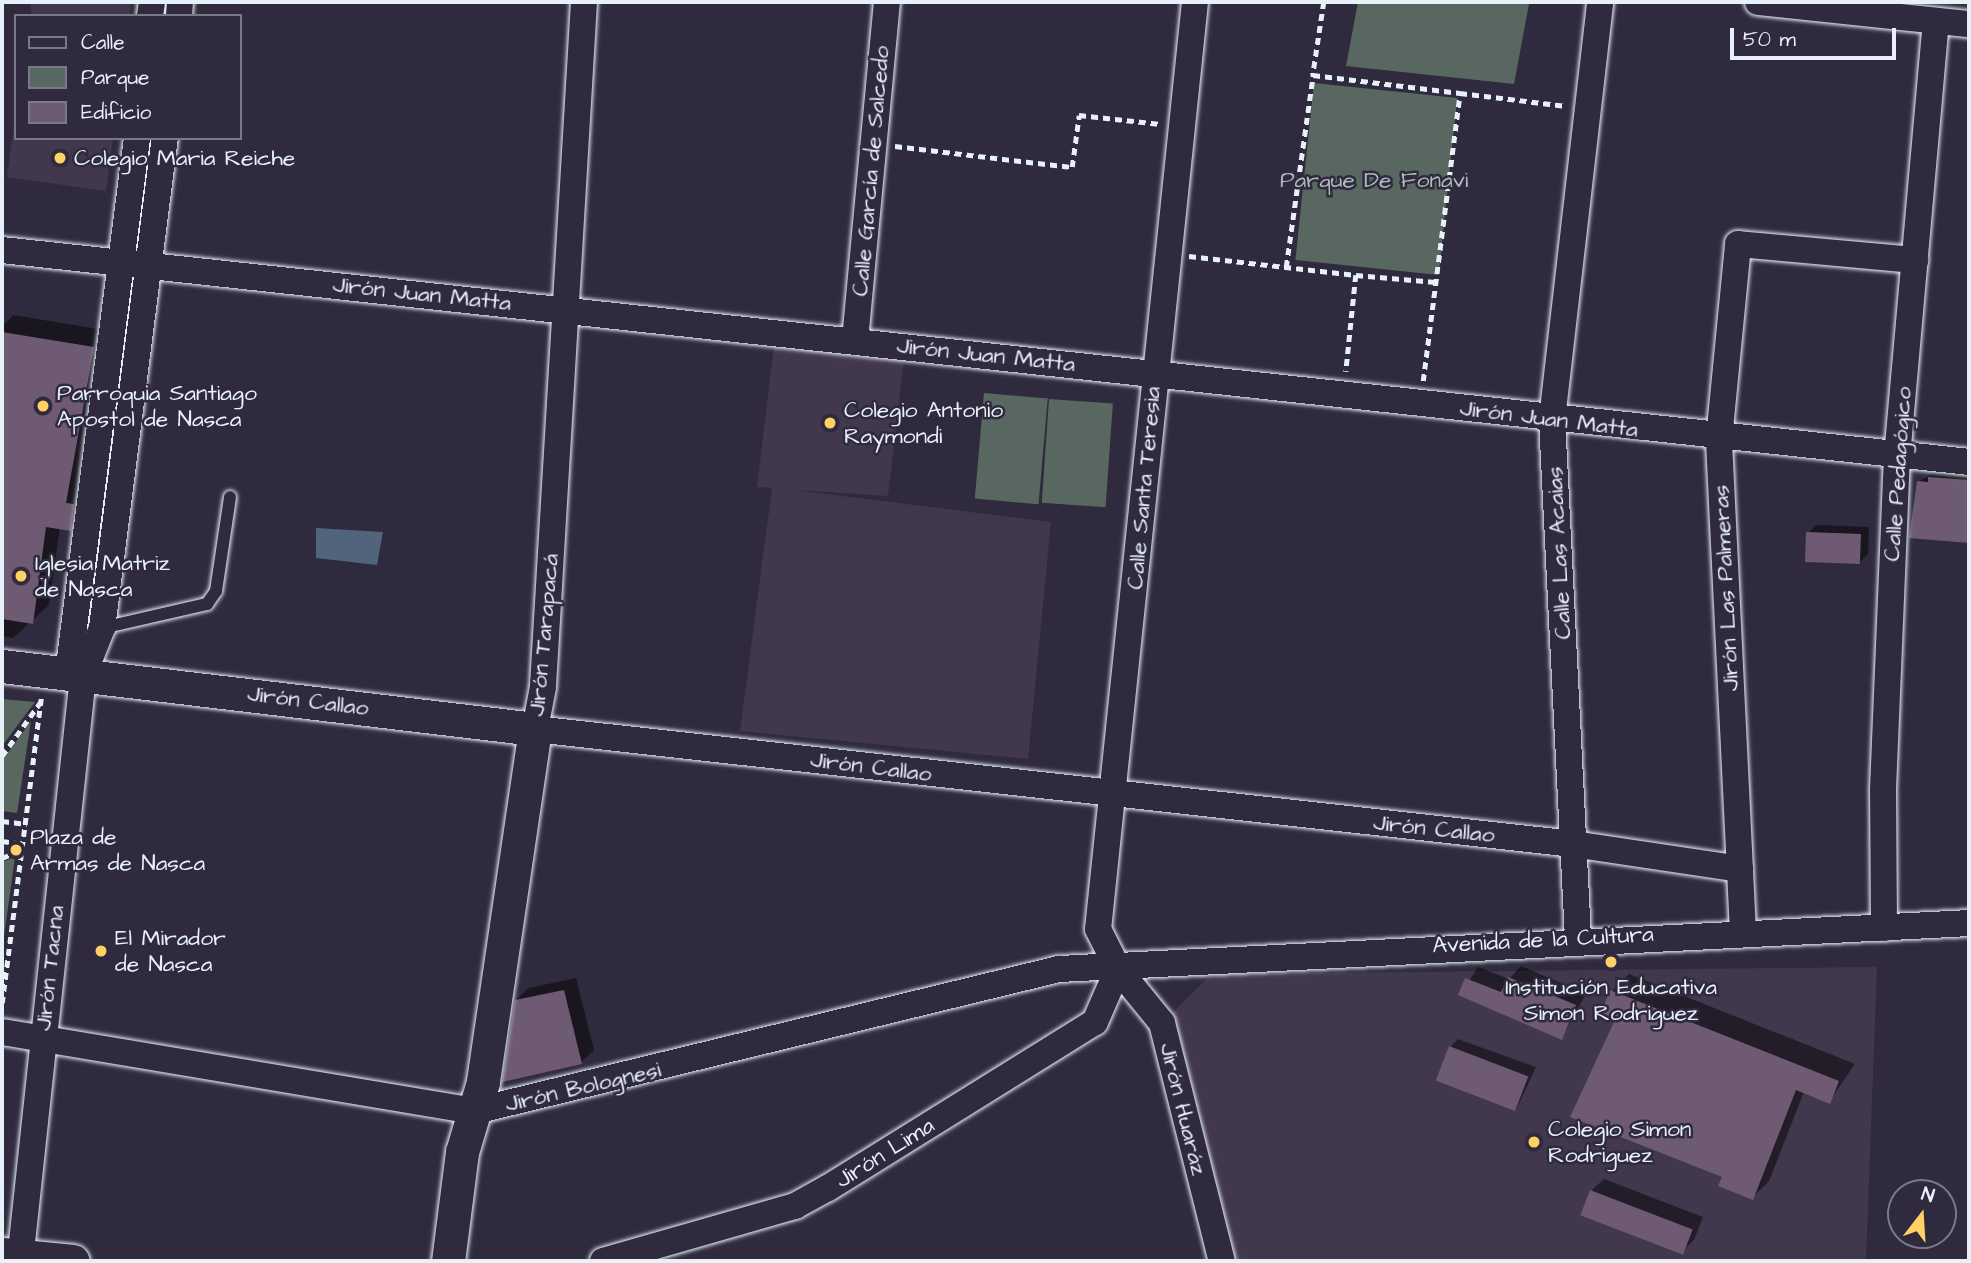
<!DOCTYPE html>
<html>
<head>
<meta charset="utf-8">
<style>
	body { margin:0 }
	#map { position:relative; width:1971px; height:1263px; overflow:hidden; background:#2f2a3d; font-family:"Architects Daughter",sans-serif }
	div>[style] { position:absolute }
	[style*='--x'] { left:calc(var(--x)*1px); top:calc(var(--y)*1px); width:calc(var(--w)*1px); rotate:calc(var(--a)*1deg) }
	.built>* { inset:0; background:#42384d; transform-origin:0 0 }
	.green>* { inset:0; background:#586860; transform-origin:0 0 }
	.water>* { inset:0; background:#51647c }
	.shadow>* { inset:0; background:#0007 }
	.building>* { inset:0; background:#6e5a72; transform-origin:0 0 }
	.path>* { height:4.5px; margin-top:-2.25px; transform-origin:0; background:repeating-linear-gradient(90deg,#e8f1f8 0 7px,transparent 0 12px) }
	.roads { filter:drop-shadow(0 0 2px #e8f1f8) drop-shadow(0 0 2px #e8f1f8) }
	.service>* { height:12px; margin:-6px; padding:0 6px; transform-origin:6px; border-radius:6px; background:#2f2a3d }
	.minor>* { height:26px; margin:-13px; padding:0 13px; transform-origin:13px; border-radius:13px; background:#2f2a3d }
	.tertiary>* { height:33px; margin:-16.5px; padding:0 16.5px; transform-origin:16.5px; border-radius:16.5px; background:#2f2a3d }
	.dots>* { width:19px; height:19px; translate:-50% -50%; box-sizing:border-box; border:4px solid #2f2a3d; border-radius:50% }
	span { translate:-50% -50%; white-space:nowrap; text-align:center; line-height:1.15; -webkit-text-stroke:5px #2f2a3d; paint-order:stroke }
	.poi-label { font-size:23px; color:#e8f1f8 }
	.left { translate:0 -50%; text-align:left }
	.street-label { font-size:23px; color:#e8f1f8 }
	.park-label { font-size:23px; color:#aebabb }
	.frame { position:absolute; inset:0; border:4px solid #e8f1f8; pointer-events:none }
	.legend { position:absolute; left:14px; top:14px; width:228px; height:126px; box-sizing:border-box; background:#2f2a3d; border:2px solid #797a88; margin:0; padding:9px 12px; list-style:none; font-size:21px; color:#e8f1f8 }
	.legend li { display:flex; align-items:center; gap:14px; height:35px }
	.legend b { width:35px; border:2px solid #797a88 }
	.north { position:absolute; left:1887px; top:1179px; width:70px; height:70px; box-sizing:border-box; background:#2f2a3d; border:2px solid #797a88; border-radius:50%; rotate:17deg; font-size:19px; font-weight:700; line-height:28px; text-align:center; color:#e8f1f8 }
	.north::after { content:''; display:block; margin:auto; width:24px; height:32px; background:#ffd166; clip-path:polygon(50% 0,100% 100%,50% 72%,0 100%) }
	.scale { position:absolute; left:1730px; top:28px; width:166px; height:32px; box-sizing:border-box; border:4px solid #e8f1f8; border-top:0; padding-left:9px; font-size:21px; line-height:24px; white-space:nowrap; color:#e8f1f8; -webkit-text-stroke:5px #2f2a3d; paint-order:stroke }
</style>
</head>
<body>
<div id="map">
	<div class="built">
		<div style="left:31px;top:2px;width:99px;height:14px"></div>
		<div style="clip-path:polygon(16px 112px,16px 138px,113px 138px,106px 191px,7px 177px)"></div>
		<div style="clip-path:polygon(774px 346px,904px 360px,888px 496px,794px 490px,1051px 522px,1028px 759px,740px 731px,772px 488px,757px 487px)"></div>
		<div style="clip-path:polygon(1877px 967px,1866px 1261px,1233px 1261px,1162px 1023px,1212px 974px)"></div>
	</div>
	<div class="green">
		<div style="clip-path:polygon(1358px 2px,1529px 4px,1514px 84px,1346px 66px)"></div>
		<div style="left:1314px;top:83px;width:144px;height:178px;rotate:6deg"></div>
		<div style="left:984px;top:393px;width:64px;height:106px;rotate:5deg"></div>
		<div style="left:1049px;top:399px;width:64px;height:104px;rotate:4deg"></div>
		<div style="clip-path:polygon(2px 699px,35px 702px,2px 746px)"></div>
		<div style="clip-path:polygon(31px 721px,17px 813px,2px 811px,2px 761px)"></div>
		<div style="clip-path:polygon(15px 857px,2px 951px,2px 862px)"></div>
	</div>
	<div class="water">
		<div style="clip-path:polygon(316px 528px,383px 532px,377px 565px,316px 558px)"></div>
	</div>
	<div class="shadow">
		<div style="clip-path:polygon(13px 315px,110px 331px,87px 512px,70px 529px,60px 527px,49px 605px,13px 638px,2px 636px,2px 327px)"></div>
		<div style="clip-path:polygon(1938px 470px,1969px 472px,1969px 541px,1911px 537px,1918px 482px)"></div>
		<div style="clip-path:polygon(1816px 525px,1869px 527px,1868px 554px,1860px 562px,1808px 533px)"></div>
		<div style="clip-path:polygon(1521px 966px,1586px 994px,1562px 1037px,1460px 995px,1478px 967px,1509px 979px)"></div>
		<div style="clip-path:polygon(1629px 974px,1855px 1064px,1829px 1102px,1804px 1092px,1769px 1181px,1752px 1198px,1724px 1176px,1617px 1021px,1612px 991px)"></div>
		<div style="clip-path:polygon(576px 978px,594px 1050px,581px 1062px,516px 1000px,529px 988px)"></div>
		<div style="clip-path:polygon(1458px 1039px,1536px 1067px,1516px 1110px,1450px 1047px)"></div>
		<div style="clip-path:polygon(1604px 1179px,1703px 1217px,1694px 1240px,1682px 1252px,1591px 1191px)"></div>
	</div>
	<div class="building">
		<div style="clip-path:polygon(2px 332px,94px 347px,66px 503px,74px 504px,71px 531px,46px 527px,33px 624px,2px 619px)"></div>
		<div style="clip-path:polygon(1928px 477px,1969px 480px,1969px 543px,1909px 538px,1917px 481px,1928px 482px)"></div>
		<div style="left:1806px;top:532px;width:55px;height:30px;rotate:2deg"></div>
		<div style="clip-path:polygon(1508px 977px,1576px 1005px,1562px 1040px,1458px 995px,1465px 978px,1501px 992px)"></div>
		<div style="clip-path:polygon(564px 990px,582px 1064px,502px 1082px,515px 1000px)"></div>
		<div style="clip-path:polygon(1610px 990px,1839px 1081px,1830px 1104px,1796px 1090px,1753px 1200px,1718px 1186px,1722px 1177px,1570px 1117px,1614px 1022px,1600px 1016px)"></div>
		<div style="left:1449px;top:1046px;width:85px;height:37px;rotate:21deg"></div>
		<div style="left:1590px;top:1190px;width:110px;height:27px;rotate:21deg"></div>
	</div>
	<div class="path">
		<div style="--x:1324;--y:2;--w:74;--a:98.6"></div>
		<div style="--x:1313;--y:75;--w:148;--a:7"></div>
		<div style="--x:895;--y:146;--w:178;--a:6.8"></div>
		<div style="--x:1072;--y:167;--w:52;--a:-82.3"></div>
		<div style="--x:1079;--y:115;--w:82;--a:6.3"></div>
		<div style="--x:1189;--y:256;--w:168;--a:6.5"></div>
		<div style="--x:1356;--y:275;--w:97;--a:95.9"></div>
		<div style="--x:1286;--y:267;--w:194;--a:-82"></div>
		<div style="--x:1356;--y:275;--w:80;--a:5"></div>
		<div style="--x:1423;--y:381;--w:290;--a:-82.7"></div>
		<div style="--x:1460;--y:93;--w:107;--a:7"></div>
		<div style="--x:2;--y:756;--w:69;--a:-54.5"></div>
		<div style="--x:2;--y:821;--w:25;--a:7"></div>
		<div style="--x:2;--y:841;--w:22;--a:8"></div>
		<div style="--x:2;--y:858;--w:23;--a:-23"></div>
		<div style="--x:2;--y:1003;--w:307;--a:-82.7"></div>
	</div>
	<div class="roads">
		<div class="service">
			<div style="--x:102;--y:628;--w:108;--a:-12.9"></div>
			<div style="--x:207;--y:604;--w:16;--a:-55"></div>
			<div style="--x:216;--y:591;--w:95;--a:-81.5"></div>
		</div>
		<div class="minor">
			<div style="--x:584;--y:2;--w:686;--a:93.43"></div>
			<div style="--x:543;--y:687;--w:43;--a:100.8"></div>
			<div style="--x:535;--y:729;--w:1044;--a:6.32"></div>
			<div style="--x:1573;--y:844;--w:169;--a:8.5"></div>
			<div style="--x:1195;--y:2;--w:932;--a:95.97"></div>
			<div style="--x:1098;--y:929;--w:45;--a:63.4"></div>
			<div style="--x:1118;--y:969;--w:70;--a:50.8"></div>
			<div style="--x:1162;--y:1023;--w:245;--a:75.9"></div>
			<div style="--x:1758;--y:2;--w:212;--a:6"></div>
			<div style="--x:150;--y:16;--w:14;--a:-82"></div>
			<div style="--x:179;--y:16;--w:14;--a:-86"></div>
			<div style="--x:2;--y:250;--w:1978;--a:6.15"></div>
			<div style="--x:855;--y:340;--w:340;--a:-84.6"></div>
			<div style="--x:68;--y:674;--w:540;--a:-82.66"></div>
			<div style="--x:1884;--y:928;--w:139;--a:-90.4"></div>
			<div style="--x:1883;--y:789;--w:332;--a:-87.6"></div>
			<div style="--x:1897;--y:457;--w:437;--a:-84.9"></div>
			<div style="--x:1743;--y:932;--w:494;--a:-92.8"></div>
			<div style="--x:1719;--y:439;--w:196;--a:-84.4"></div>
			<div style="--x:1738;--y:244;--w:178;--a:5.2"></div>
			<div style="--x:1578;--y:938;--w:520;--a:-92.87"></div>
			<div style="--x:1552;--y:419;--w:420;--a:-83.4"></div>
			<div style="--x:2;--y:1032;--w:480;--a:9.5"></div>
			<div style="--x:475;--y:1111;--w:601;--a:-13.67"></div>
			<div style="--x:1059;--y:969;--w:911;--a:-2.89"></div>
			<div style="--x:20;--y:1261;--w:588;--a:-83.85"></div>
			<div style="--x:83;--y:676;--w:52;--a:-68.4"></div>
			<div style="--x:102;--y:628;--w:494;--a:-82.7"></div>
			<div style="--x:603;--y:1261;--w:200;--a:-16"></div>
			<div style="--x:795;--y:1206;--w:38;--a:-29"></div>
			<div style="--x:828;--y:1188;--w:314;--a:-31.9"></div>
			<div style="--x:1095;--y:1022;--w:58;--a:-66.5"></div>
		</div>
		<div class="tertiary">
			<div style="--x:2;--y:666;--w:537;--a:6.74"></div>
			<div style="--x:535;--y:729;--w:357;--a:98.4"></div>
			<div style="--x:483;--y:1082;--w:73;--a:106.7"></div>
			<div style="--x:462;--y:1152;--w:110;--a:97.3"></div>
			<div style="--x:2;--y:1254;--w:71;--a:5.6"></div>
		</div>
	</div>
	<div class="dots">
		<div style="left:60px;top:158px;background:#ffd166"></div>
		<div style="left:43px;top:406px;background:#ffd166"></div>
		<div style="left:830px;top:423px;background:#ffd166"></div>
		<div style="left:21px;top:576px;background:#ffd166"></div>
		<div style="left:16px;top:850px;background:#ffd166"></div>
		<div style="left:101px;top:951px;background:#ffd166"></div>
		<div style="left:1611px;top:962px;background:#ffd166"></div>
		<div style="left:1534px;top:1142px;background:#ffd166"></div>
	</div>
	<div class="poi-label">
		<span class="left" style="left:74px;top:158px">Colegio Maria Reiche</span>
		<span class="left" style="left:57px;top:406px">Parroquia Santiago<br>Apostol de Nasca</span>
		<span class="left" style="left:844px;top:423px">Colegio Antonio<br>Raymondi</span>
		<span class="left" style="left:35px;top:576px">Iglesia Matriz<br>de Nasca</span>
		<span class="left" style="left:30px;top:850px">Plaza de<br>Armas de Nasca</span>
		<span class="left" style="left:115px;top:951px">El Mirador<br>de Nasca</span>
		<span style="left:1611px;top:1000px">Institución Educativa<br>Simon Rodriguez</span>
		<span class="left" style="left:1548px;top:1142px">Colegio Simon<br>Rodriguez</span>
	</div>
	<div class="street-label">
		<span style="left:871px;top:171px;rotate:-85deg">Calle García de Salcedo</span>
		<span style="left:422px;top:294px;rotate:6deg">Jirón Juan Matta</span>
		<span style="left:986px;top:355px;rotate:6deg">Jirón Juan Matta</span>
		<span style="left:1549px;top:419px;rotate:7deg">Jirón Juan Matta</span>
		<span style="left:1898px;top:474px;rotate:-86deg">Calle Pedagógico</span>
		<span style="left:1144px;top:488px;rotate:-85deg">Calle Santa Teresia</span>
		<span style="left:1559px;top:553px;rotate:-93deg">Calle Las Acaias</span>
		<span style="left:1726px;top:588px;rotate:-93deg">Jirón Las Palmeras</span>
		<span style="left:544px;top:635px;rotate:-85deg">Jirón Tarapacá</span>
		<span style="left:308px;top:701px;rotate:7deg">Jirón Callao</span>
		<span style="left:871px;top:767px;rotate:7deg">Jirón Callao</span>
		<span style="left:1434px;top:829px;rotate:6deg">Jirón Callao</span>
		<span style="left:1543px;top:940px;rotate:-3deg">Avenida de la Cultura</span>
		<span style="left:50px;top:968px;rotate:-84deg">Jirón Tacna</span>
		<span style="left:583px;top:1087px;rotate:-13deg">Jirón Bolognesi</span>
		<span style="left:1183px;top:1109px;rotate:76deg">Jirón Huaráz</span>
		<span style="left:885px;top:1153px;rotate:-32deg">Jirón Lima</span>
	</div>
	<div class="park-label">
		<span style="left:1374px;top:180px">Parque De Fonavi</span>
	</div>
	<div class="frame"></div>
	<ul class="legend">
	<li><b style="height:9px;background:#2f2a3d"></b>Calle</li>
	<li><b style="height:19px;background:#586860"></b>Parque</li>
	<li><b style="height:19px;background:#6e5a72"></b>Edificio</li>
	</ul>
	<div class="north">N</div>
	<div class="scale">50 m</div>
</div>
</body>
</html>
